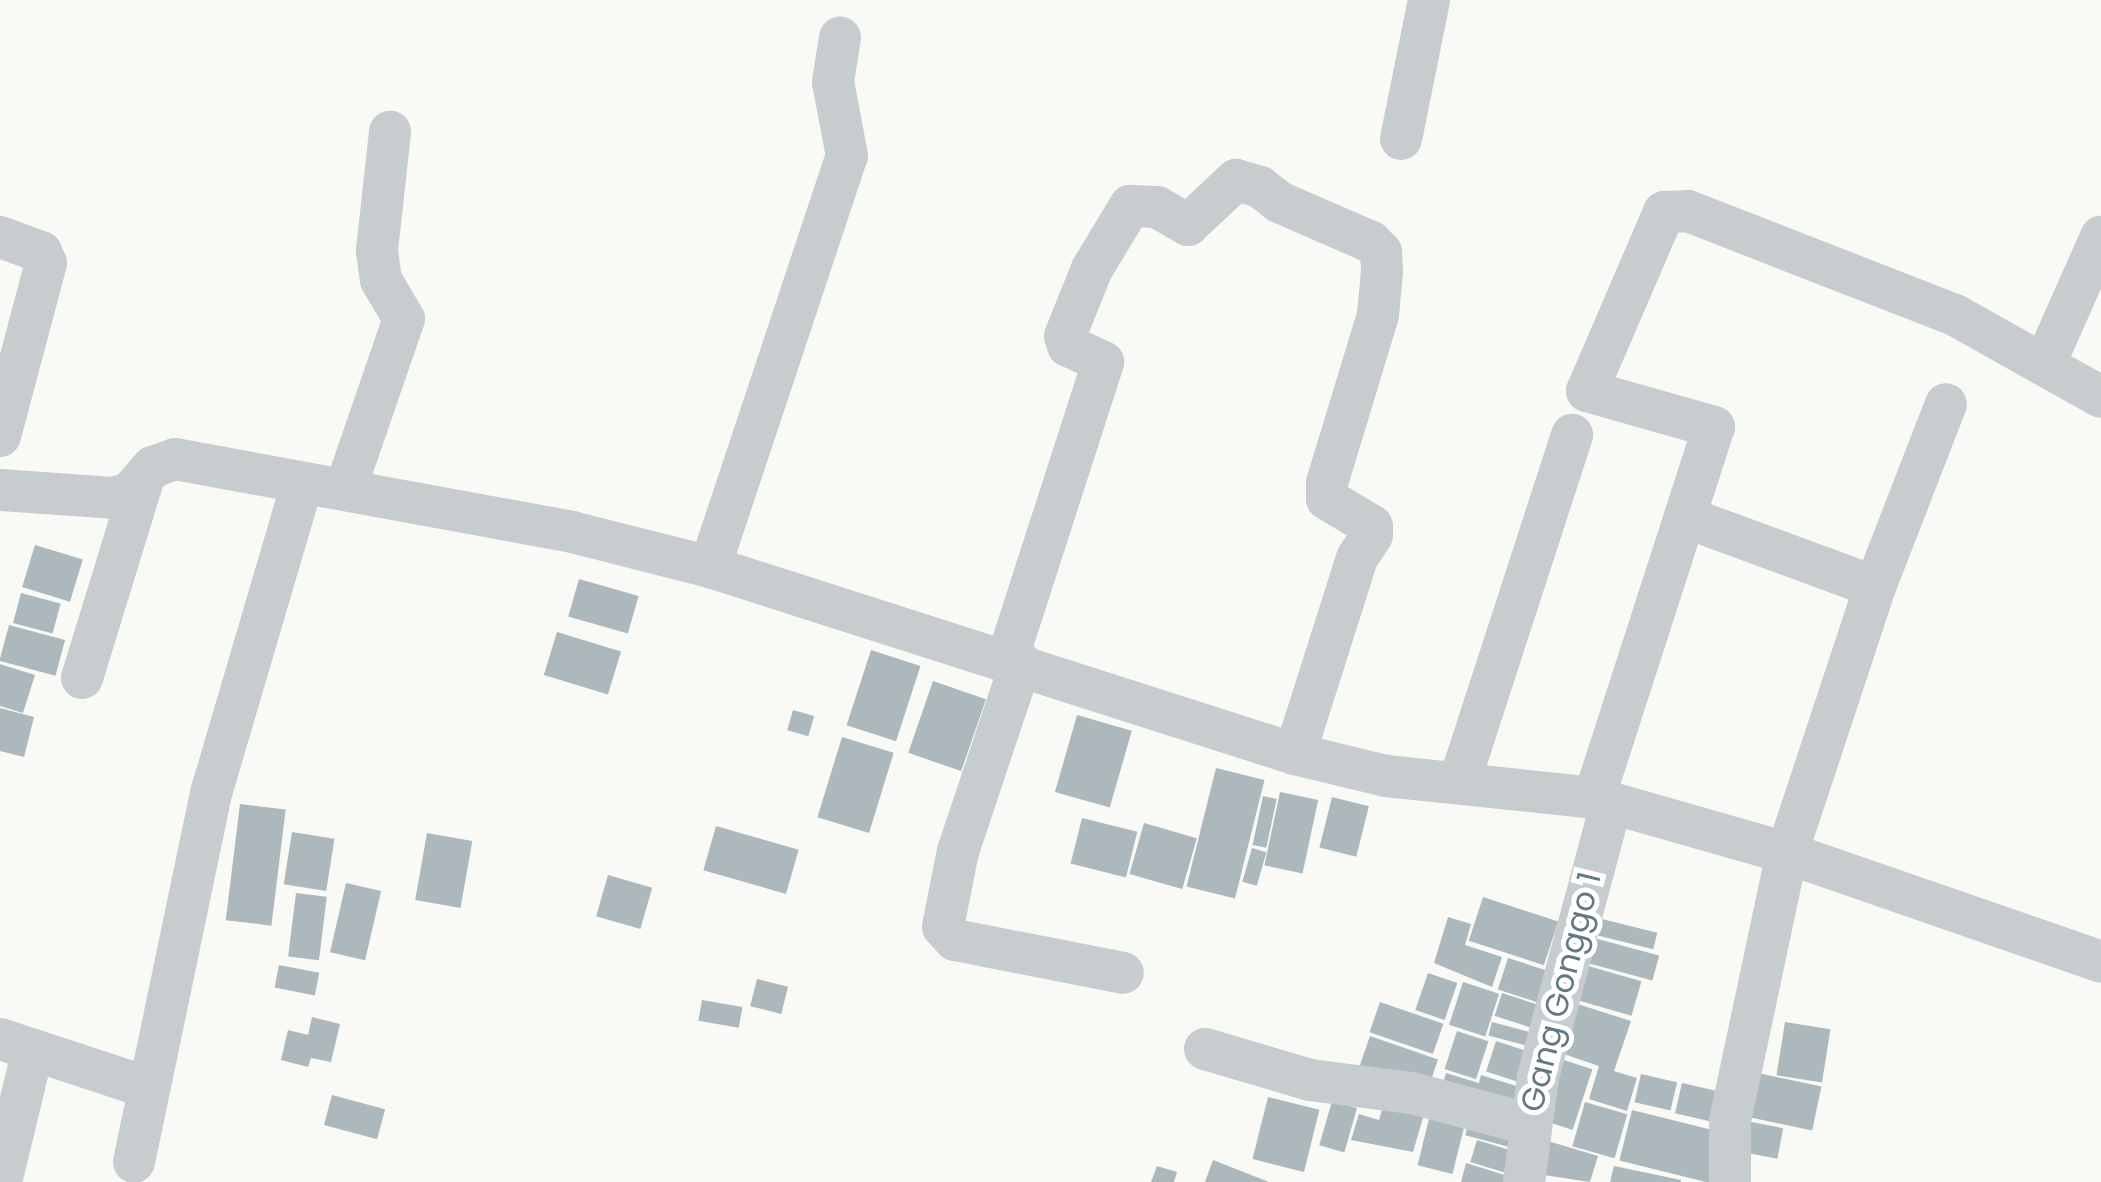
<!DOCTYPE html>
<html>
<head>
<meta charset="utf-8">
<style>
	body { margin:0 }
	#map { position:relative; width:2101px; height:1182px; overflow:hidden; background:#f9f9f6; font-family:Poppins,sans-serif }
	div>[style] { position:absolute }
	[style*='--x'] { left:calc(var(--x)*1px); top:calc(var(--y)*1px); width:calc(var(--w)*1px); rotate:calc(var(--a)*1deg) }
	.building>* { inset:0; background:#adb8bc; transform-origin:0 0 }
	.street>* { height:42px; margin:-21px; padding:0 21px; transform-origin:21px; border-radius:21px; background:#c7cccf }
	span { translate:-50% -50%; white-space:nowrap; text-align:center; line-height:1.15; -webkit-text-stroke:10px #fff; paint-order:stroke }
	.street-label { font-size:32px; color:#627884 }
</style>
</head>
<body>
<div id="map">
	<div class="building">
		<div style="left:35px;top:545px;width:50px;height:44px;rotate:17deg"></div>
		<div style="left:579px;top:579px;width:62px;height:39px;rotate:16deg"></div>
		<div style="left:21px;top:593px;width:41px;height:31px;rotate:15deg"></div>
		<div style="left:9px;top:625px;width:58px;height:37px;rotate:15deg"></div>
		<div style="left:557px;top:632px;width:67px;height:45px;rotate:17deg"></div>
		<div style="left:871px;top:650px;width:52px;height:79px;rotate:18deg"></div>
		<div style="clip-path:polygon(0 664px,35px 675px,23px 713px,0 706px)"></div>
		<div style="left:933px;top:681px;width:56px;height:76px;rotate:19deg"></div>
		<div style="clip-path:polygon(0 708px,34px 717px,24px 757px,0 751px)"></div>
		<div style="left:793px;top:710px;width:22px;height:21px;rotate:16deg"></div>
		<div style="left:1077px;top:715px;width:57px;height:80px;rotate:16deg"></div>
		<div style="left:842px;top:737px;width:54px;height:84px;rotate:17deg"></div>
		<div style="left:1216px;top:768px;width:50px;height:122px;rotate:14deg"></div>
		<div style="left:1280px;top:792px;width:39px;height:75px;rotate:12deg"></div>
		<div style="left:1263px;top:796px;width:14px;height:50px;rotate:12deg"></div>
		<div style="left:1332px;top:797px;width:38px;height:52px;rotate:14deg"></div>
		<div style="left:240px;top:804px;width:46px;height:117px;rotate:7deg"></div>
		<div style="left:1082px;top:818px;width:57px;height:47px;rotate:14deg"></div>
		<div style="left:1144px;top:823px;width:55px;height:53px;rotate:16deg"></div>
		<div style="left:716px;top:826px;width:86px;height:46px;rotate:16deg"></div>
		<div style="left:292px;top:832px;width:43px;height:53px;rotate:9deg"></div>
		<div style="left:427px;top:833px;width:46px;height:68px;rotate:10deg"></div>
		<div style="left:1252px;top:848px;width:15px;height:35px;rotate:16deg"></div>
		<div style="left:608px;top:875px;width:46px;height:43px;rotate:16deg"></div>
		<div style="left:346px;top:883px;width:36px;height:71px;rotate:13deg"></div>
		<div style="left:296px;top:893px;width:31px;height:64px;rotate:7deg"></div>
		<div style="left:1483px;top:897px;width:79px;height:46px;rotate:18deg"></div>
		<div style="clip-path:polygon(1448px 917px,1471px 924px,1465px 945px,1502px 957px,1492px 987px,1434px 963px)"></div>
		<div style="left:1602px;top:919px;width:57px;height:17px;rotate:14deg"></div>
		<div style="left:1579px;top:934px;width:83px;height:26px;rotate:15deg"></div>
		<div style="left:1508px;top:958px;width:47px;height:33px;rotate:18deg"></div>
		<div style="left:1578px;top:963px;width:66px;height:36px;rotate:16deg"></div>
		<div style="left:279px;top:965px;width:41px;height:23px;rotate:11deg"></div>
		<div style="left:1428px;top:973px;width:31px;height:39px;rotate:19deg"></div>
		<div style="left:757px;top:979px;width:32px;height:28px;rotate:14deg"></div>
		<div style="left:1463px;top:982px;width:38px;height:45px;rotate:18deg"></div>
		<div style="left:1502px;top:993px;width:49px;height:24px;rotate:18deg"></div>
		<div style="left:702px;top:1000px;width:41px;height:21px;rotate:10deg"></div>
		<div style="clip-path:polygon(1568px 1001px,1631px 1021px,1614px 1071px,1637px 1078px,1627px 1111px,1589px 1099px,1599px 1066px,1552px 1050px)"></div>
		<div style="left:1380px;top:1002px;width:67px;height:32px;rotate:19deg"></div>
		<div style="clip-path:polygon(312px 1017px,340px 1024px,331px 1062px,311px 1058px,308px 1067px,281px 1060px,288px 1030px,308px 1035px)"></div>
		<div style="left:1492px;top:1022px;width:52px;height:14px;rotate:15deg"></div>
		<div style="left:1785px;top:1022px;width:46px;height:54px;rotate:9deg"></div>
		<div style="left:1457px;top:1031px;width:33px;height:40px;rotate:18deg"></div>
		<div style="left:1370px;top:1036px;width:72px;height:36px;rotate:19deg"></div>
		<div style="left:1496px;top:1041px;width:38px;height:32px;rotate:18deg"></div>
		<div style="left:1561px;top:1059px;width:33px;height:64px;rotate:18deg"></div>
		<div style="left:1753px;top:1072px;width:70px;height:45px;rotate:12deg"></div>
		<div style="clip-path:polygon(1446px 1073px,1479px 1083px,1481px 1075px,1520px 1087px,1510px 1117px,1440px 1094px)"></div>
		<div style="left:1641px;top:1074px;width:37px;height:29px;rotate:13deg"></div>
		<div style="left:1682px;top:1083px;width:49px;height:31px;rotate:13deg"></div>
		<div style="clip-path:polygon(1387px 1092px,1427px 1104px,1413px 1152px,1351px 1140px,1359px 1114px,1379px 1120px)"></div>
		<div style="left:332px;top:1095px;width:55px;height:31px;rotate:15deg"></div>
		<div style="left:1268px;top:1097px;width:53px;height:64px;rotate:14deg"></div>
		<div style="left:1332px;top:1101px;width:26px;height:46px;rotate:16deg"></div>
		<div style="left:1585px;top:1102px;width:44px;height:46px;rotate:16deg"></div>
		<div style="left:1432px;top:1107px;width:36px;height:60px;rotate:14deg"></div>
		<div style="left:1632px;top:1110px;width:94px;height:52px;rotate:14deg"></div>
		<div style="left:1471px;top:1114px;width:57px;height:22px;rotate:15deg"></div>
		<div style="left:1741px;top:1120px;width:43px;height:31px;rotate:11deg"></div>
		<div style="left:1477px;top:1140px;width:47px;height:23px;rotate:17deg"></div>
		<div style="clip-path:polygon(1548px 1141px,1598px 1156px,1590px 1182px,1537px 1174px)"></div>
		<div style="clip-path:polygon(1213px 1160px,1269px 1182px,1205px 1182px)"></div>
		<div style="clip-path:polygon(1466px 1163px,1518px 1179px,1517px 1182px,1461px 1182px)"></div>
		<div style="clip-path:polygon(1157px 1166px,1177px 1172px,1174px 1182px,1151px 1182px)"></div>
		<div style="clip-path:polygon(1614px 1166px,1681px 1180px,1681px 1182px,1610px 1182px)"></div>
	</div>
	<div class="street">
		<div style="--x:1401;--y:139;--w:142;--a:-78.6"></div>
		<div style="--x:0;--y:237;--w:44;--a:20.1"></div>
		<div style="--x:41;--y:252;--w:12;--a:66"></div>
		<div style="--x:46;--y:263;--w:179;--a:104.9"></div>
		<div style="--x:2046;--y:361;--w:136;--a:-66.1"></div>
		<div style="--x:0;--y:490;--w:113;--a:4"></div>
		<div style="--x:113;--y:498;--w:18;--a:-16"></div>
		<div style="--x:130;--y:493;--w:35;--a:-49"></div>
		<div style="--x:153;--y:467;--w:23;--a:-20"></div>
		<div style="--x:175;--y:459;--w:404;--a:10.4"></div>
		<div style="--x:572;--y:532;--w:142;--a:14.2"></div>
		<div style="--x:710;--y:567;--w:614;--a:17.73"></div>
		<div style="--x:1295;--y:754;--w:94;--a:13.6"></div>
		<div style="--x:1386;--y:776;--w:209;--a:6"></div>
		<div style="--x:1594;--y:798;--w:201;--a:15.9"></div>
		<div style="--x:1787;--y:853;--w:332;--a:19.1"></div>
		<div style="--x:345;--y:490;--w:181;--a:-71"></div>
		<div style="--x:404;--y:319;--w:45;--a:-120.5"></div>
		<div style="--x:381;--y:280;--w:30;--a:-98"></div>
		<div style="--x:377;--y:250;--w:119;--a:-83.7"></div>
		<div style="--x:1685;--y:517;--w:202;--a:20.2"></div>
		<div style="--x:710;--y:567;--w:433;--a:-71.6"></div>
		<div style="--x:847;--y:156;--w:75;--a:-100.7"></div>
		<div style="--x:833;--y:82;--w:45;--a:-81"></div>
		<div style="--x:1007;--y:660;--w:313;--a:-72.1"></div>
		<div style="--x:1103;--y:362;--w:38;--a:-155"></div>
		<div style="--x:1068;--y:346;--w:10;--a:-107"></div>
		<div style="--x:1065;--y:336;--w:72;--a:-68.1"></div>
		<div style="--x:1092;--y:269;--w:74;--a:-58.9"></div>
		<div style="--x:1130;--y:206;--w:27;--a:2"></div>
		<div style="--x:1157;--y:207;--w:36;--a:30"></div>
		<div style="--x:1188;--y:225;--w:66;--a:-43.2"></div>
		<div style="--x:1236;--y:180;--w:25;--a:16"></div>
		<div style="--x:1260;--y:187;--w:24;--a:38"></div>
		<div style="--x:1279;--y:202;--w:100;--a:23.5"></div>
		<div style="--x:1371;--y:242;--w:14;--a:45"></div>
		<div style="--x:1381;--y:252;--w:19;--a:87"></div>
		<div style="--x:1382;--y:271;--w:44;--a:95.2"></div>
		<div style="--x:1378;--y:315;--w:176;--a:106.9"></div>
		<div style="--x:1327;--y:483;--w:16;--a:90"></div>
		<div style="--x:1327;--y:499;--w:52;--a:31"></div>
		<div style="--x:1372;--y:526;--w:9;--a:90"></div>
		<div style="--x:1372;--y:535;--w:27;--a:123"></div>
		<div style="--x:1357;--y:558;--w:206;--a:107.6"></div>
		<div style="--x:1021;--y:663;--w:198;--a:108.5"></div>
		<div style="--x:958;--y:851;--w:77;--a:101.2"></div>
		<div style="--x:943;--y:927;--w:18;--a:47"></div>
		<div style="--x:955;--y:940;--w:171;--a:11.1"></div>
		<div style="--x:82;--y:678;--w:204;--a:-72.9"></div>
		<div style="--x:1460;--y:780;--w:363;--a:-72"></div>
		<div style="--x:1594;--y:798;--w:390;--a:-72.1"></div>
		<div style="--x:1714;--y:427;--w:132;--a:-164.2"></div>
		<div style="--x:1587;--y:391;--w:195;--a:-66.7"></div>
		<div style="--x:1664;--y:212;--w:24;--a:-2"></div>
		<div style="--x:1688;--y:211;--w:287;--a:21.3"></div>
		<div style="--x:1955;--y:315;--w:167;--a:29.3"></div>
		<div style="--x:0;--y:1039;--w:157;--a:18.2"></div>
		<div style="--x:1205;--y:1049;--w:109;--a:16.4"></div>
		<div style="--x:1310;--y:1080;--w:103;--a:7.3"></div>
		<div style="--x:1412;--y:1093;--w:120;--a:15"></div>
		<div style="--x:134;--y:1162;--w:380;--a:-78.2"></div>
		<div style="--x:212;--y:790;--w:319;--a:-73.6"></div>
		<div style="--x:1;--y:1182;--w:136;--a:-76.4"></div>
		<div style="--x:1524;--y:1182;--w:106;--a:-82.4"></div>
		<div style="--x:1538;--y:1077;--w:283;--a:-75"></div>
		<div style="--x:1730;--y:1182;--w:61;--a:-90"></div>
		<div style="--x:1730;--y:1121;--w:274;--a:-78"></div>
		<div style="--x:1787;--y:853;--w:280;--a:-71.7"></div>
		<div style="--x:1875;--y:587;--w:196;--a:-68.8"></div>
	</div>
	<div class="street-label">
		<span style="left:1561px;top:992px;rotate:-76deg">Gang Gonggo 1</span>
	</div>
</div>
</body>
</html>
